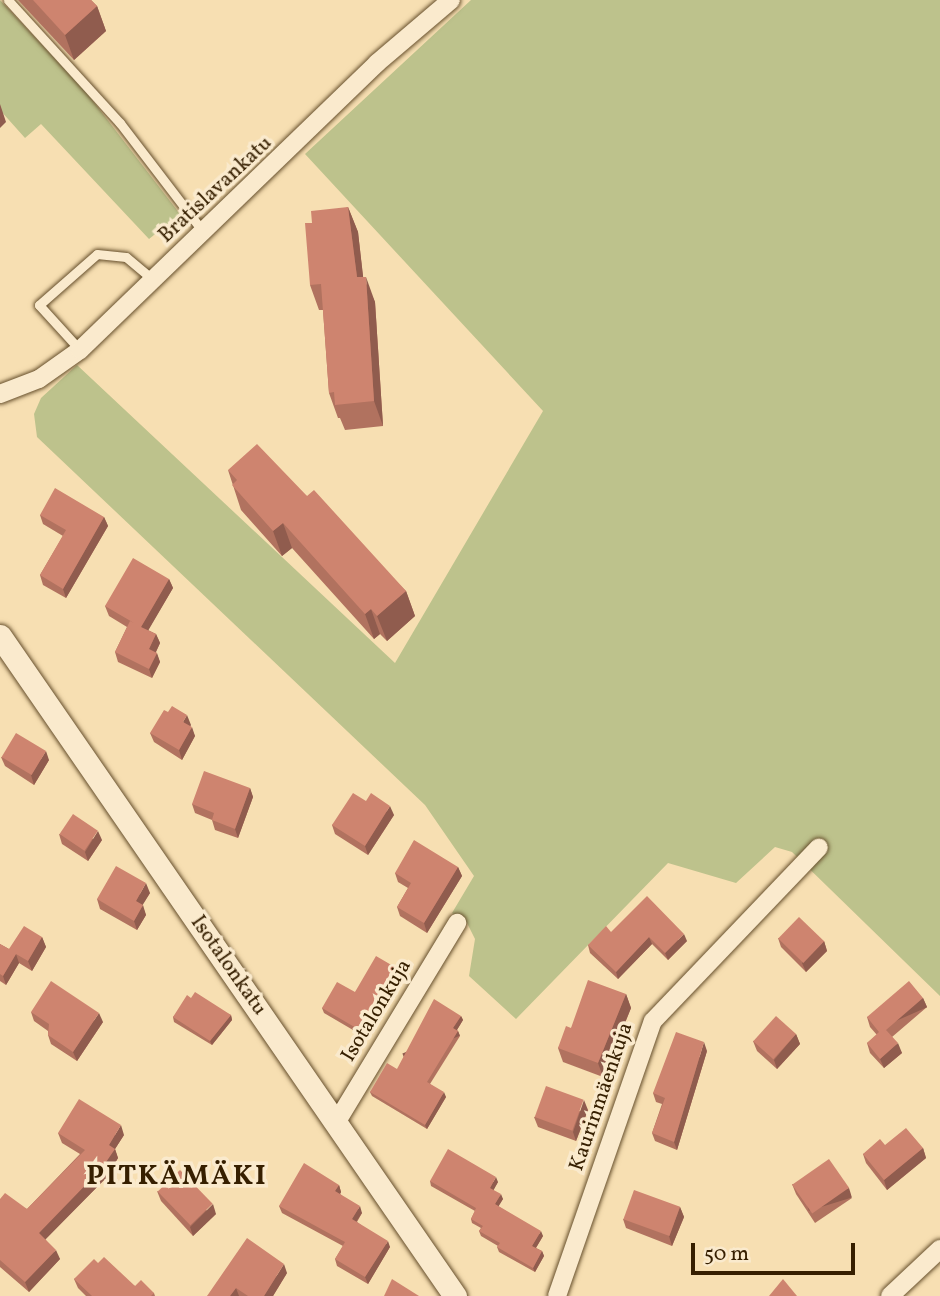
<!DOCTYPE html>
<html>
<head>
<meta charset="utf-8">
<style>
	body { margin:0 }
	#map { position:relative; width:940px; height:1296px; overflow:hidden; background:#f7dfb2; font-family:Vollkorn,serif }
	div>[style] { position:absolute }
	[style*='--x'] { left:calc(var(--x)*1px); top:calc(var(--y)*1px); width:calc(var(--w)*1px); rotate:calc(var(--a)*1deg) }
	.green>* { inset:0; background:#bdc28c }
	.roads { filter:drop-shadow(0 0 2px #664f2c) drop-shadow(0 0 2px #664f2c) }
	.service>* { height:9px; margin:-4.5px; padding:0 4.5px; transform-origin:4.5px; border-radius:4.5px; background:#faeacd }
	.minor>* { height:18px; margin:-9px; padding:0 9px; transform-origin:9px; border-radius:9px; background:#faeacd }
	.tertiary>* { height:23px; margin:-11.5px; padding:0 11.5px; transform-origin:11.5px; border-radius:11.5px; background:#faeacd }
	.wall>* { inset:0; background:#b1725f }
	.shaded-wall>* { inset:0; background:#905c4e; transform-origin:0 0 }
	.building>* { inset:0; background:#ce846f; transform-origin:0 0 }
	span { translate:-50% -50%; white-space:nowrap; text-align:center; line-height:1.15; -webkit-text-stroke:7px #faeacd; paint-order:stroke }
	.street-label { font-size:21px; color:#361f00 }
	.district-label { font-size:28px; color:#361f00; font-weight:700; letter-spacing:2px }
	.scale { position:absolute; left:691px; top:1243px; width:164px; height:32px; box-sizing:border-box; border:4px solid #361f00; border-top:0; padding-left:9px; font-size:21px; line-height:24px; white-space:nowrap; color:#361f00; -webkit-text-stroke:5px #faeacd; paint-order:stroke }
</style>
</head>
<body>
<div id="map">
	<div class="green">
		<div style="clip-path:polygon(0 0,86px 92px,180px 214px,149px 239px,41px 124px,25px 138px,0 110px)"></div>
		<div style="clip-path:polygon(471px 0,940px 0,940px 996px,792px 852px,775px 847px,736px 883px,668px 863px,516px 1019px,469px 976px,475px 939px,467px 923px,452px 913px,474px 876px,425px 805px,37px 437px,34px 414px,41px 398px,77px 365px,395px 663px,543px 411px,305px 154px)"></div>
	</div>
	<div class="roads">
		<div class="service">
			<div style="--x:8;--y:0;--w:166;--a:47.7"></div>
			<div style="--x:120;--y:123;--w:138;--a:52.6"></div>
			<div style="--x:80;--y:350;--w:61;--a:-132.3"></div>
			<div style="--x:39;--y:305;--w:77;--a:-41.3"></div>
			<div style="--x:97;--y:254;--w:29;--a:6"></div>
			<div style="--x:126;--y:257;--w:35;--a:40"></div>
		</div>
		<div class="minor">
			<div style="--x:0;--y:394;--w:42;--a:-21"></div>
			<div style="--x:39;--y:379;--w:50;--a:-35.3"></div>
			<div style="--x:80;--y:350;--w:413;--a:-44"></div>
			<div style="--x:377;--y:63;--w:97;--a:-40.4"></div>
			<div style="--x:336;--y:1123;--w:234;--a:-58.8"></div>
			<div style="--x:557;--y:1296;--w:291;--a:-70.8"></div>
			<div style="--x:653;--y:1021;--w:240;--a:-46.3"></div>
			<div style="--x:890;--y:1296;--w:69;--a:-43.2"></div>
		</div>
		<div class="tertiary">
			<div style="--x:0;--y:636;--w:802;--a:55.42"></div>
		</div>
	</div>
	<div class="wall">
		<div style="clip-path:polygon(18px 0,91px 0,97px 6px,106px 31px,74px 60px)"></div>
		<div style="clip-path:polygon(348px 207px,358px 232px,363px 277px,375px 302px,383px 426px,345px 430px,340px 418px,338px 418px,329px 393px,323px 310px,319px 310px,310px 285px,312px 223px)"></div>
		<div style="clip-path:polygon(228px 470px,307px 496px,406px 591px,415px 616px,387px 641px,380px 634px,374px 639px,292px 548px,282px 556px,241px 510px)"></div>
		<div style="clip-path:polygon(40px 515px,104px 517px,108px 526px,66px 598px,43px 585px,40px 575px,63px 536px,43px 524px)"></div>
		<div style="clip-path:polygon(169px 579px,173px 588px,148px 630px,156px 634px,160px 643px,156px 652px,160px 662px,152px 678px,118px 662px,115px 652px,127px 627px,109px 616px,105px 606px)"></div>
		<div style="clip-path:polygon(191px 725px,190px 726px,195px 736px,182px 760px,154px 742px,150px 733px)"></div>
		<div style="clip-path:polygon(1px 757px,49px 760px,34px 785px,5px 766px)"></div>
		<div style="clip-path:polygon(250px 788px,253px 797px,238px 838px,215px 830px,212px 820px,195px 813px,192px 804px)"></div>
		<div style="clip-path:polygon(366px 801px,394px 815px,368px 855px,335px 834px,332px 825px)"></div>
		<div style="clip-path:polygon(59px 834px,102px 840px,88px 861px,62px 844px)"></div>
		<div style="clip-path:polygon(458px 867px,462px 876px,427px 933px,400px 916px,397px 907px,408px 888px,398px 882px,395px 873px)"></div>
		<div style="clip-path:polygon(150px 893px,142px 905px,146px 915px,137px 930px,100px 909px,97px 899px)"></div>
		<div style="clip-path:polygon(611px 932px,687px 941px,668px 960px,652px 944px,618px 979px,590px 953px,588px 945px)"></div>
		<div style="clip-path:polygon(42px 937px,46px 947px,32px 971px,19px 963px,6px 985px,0 981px,0 944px,9px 949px)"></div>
		<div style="clip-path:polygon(778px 938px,824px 941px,827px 951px,806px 972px,781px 947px)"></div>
		<div style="clip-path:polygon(401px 975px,365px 1037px,324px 1013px,322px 1008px,355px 992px)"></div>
		<div style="clip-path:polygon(626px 994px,631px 1008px,603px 1077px,563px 1062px,558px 1048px,571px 1028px)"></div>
		<div style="clip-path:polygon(191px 998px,231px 1015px,232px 1020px,212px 1045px,174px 1022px,173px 1017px)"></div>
		<div style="clip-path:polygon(923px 998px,927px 1007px,892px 1037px,902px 1053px,884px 1068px,870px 1053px,867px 1043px,877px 1035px,870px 1027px,867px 1017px)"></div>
		<div style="clip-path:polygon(31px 1012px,103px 1022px,77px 1061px,51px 1044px,48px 1035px,48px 1031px,34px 1021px)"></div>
		<div style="clip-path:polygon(461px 1016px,463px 1020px,457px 1030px,458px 1031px,460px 1036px,430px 1084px,446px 1097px,427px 1129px,372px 1096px,370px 1092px)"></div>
		<div style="clip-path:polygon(796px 1034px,800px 1044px,777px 1069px,757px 1051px,753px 1041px)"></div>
		<div style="clip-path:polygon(707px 1051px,677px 1150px,655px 1141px,652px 1133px,662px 1104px,656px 1102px,653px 1093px)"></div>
		<div style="clip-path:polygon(588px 1110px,576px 1141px,538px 1127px,534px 1117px)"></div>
		<div style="clip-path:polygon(58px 1133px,124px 1135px,115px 1149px,118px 1158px,106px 1178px,45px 1239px,60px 1259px,29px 1292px,0 1267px,0 1199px,27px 1209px,80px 1154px,62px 1143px)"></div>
		<div style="clip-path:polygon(885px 1145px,923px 1148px,926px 1158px,887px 1190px,866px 1163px,863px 1154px)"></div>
		<div style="clip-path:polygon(430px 1181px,498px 1182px,493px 1190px,503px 1199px,498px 1206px,543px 1236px,536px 1248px,542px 1251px,544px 1256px,535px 1272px,499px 1252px,497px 1247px,498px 1246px,481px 1236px,479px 1231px,481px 1228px,472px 1223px,471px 1219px,475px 1211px,431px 1186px)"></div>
		<div style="clip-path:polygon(792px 1184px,852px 1198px,815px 1223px,796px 1194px)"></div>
		<div style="clip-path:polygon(339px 1185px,341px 1192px,340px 1194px,362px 1213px,357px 1222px,390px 1247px,368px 1284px,337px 1266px,335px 1259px,343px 1246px,282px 1213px,279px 1206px)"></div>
		<div style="clip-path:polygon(157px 1191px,216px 1214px,193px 1236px,161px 1201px)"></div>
		<div style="clip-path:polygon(680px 1207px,684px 1217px,672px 1246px,626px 1228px,623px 1219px)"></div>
		<div style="clip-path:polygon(98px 1263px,135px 1286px,154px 1293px,155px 1296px,86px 1296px,78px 1288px,74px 1279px)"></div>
		<div style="clip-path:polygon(287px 1273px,273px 1296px,207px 1296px)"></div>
	</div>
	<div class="shaded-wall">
		<div style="clip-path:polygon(97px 6px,106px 31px,74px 60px,65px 35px)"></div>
		<div style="clip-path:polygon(0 104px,6px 122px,0 128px)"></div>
		<div style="clip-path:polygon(348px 207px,358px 232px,366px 302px,357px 277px)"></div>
		<div style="clip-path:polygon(366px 277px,375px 302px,383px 426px,374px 401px)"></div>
		<div style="clip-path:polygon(104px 517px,108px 526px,66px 598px,63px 589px)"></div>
		<div style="clip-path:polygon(283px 523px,292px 548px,282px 556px,273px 531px)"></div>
		<div style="clip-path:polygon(169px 579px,173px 588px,145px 636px,141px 627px)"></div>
		<div style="clip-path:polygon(406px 591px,415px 616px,387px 641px,377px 616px)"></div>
		<div style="clip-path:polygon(371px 609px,380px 634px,374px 639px,365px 614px)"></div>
		<div style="clip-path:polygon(156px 634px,160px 643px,153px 658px,149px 649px)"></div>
		<div style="clip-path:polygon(157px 653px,160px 662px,152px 678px,149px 669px)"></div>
		<div style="clip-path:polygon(187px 715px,191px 725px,187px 731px,183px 722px)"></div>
		<div style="clip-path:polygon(192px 727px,195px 736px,182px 760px,179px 750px)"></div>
		<div style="clip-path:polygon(46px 751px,49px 760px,34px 785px,31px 775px)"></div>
		<div style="clip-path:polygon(250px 788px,253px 797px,238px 838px,235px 829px)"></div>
		<div style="clip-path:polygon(390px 806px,394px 815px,368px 855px,365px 846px)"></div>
		<div style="clip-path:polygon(98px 831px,102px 840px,88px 861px,85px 852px)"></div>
		<div style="clip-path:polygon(458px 867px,462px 876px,427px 933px,424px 923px)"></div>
		<div style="clip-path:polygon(146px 883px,150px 893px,139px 911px,136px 901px)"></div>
		<div style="clip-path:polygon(143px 905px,146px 915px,137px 930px,134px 921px)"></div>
		<div style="clip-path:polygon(684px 934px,687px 941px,668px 960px,665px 953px)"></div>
		<div style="clip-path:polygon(42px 937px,46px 947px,32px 971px,28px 961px)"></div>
		<div style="clip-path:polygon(649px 937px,652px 944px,618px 979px,616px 972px)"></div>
		<div style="clip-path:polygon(824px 941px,827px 951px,806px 972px,802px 963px)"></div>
		<div style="clip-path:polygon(16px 954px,19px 963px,6px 985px,3px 976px)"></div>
		<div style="clip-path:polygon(400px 970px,401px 975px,365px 1037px,363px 1032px)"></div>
		<div style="clip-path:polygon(626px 994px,631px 1008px,603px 1077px,598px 1063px)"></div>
		<div style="left:923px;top:998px;width:10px;height:49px;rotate:66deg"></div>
		<div style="clip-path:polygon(99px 1013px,103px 1022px,77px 1061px,73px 1052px)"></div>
		<div style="clip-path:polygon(231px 1015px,232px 1020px,212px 1045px,210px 1041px)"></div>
		<div style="clip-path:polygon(461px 1016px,463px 1020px,455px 1033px,453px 1028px)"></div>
		<div style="left:458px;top:1031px;width:5px;height:60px;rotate:68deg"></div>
		<div style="clip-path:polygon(796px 1034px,800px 1044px,777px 1069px,774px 1060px)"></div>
		<div style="clip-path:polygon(704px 1042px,707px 1051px,677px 1150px,674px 1142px)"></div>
		<div style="clip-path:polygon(898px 1043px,902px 1053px,884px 1068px,880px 1059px)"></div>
		<div style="clip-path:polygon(444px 1092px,446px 1097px,427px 1129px,425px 1125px)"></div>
		<div style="clip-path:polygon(584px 1100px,588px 1110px,576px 1141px,573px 1132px)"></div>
		<div style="clip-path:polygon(121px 1125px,124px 1135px,115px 1149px,118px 1158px,106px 1178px,43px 1242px,39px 1233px,109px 1145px)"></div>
		<div style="clip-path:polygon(923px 1148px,926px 1158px,887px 1190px,884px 1180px)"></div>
		<div style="clip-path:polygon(496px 1177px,498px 1182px,492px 1193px,490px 1188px)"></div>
		<div style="clip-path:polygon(339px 1185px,341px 1192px,338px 1198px,335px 1191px)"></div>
		<div style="left:849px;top:1188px;width:10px;height:45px;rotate:73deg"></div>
		<div style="clip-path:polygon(501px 1194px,503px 1199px,497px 1209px,495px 1204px)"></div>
		<div style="clip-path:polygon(213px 1204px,216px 1214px,193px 1236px,190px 1227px)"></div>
		<div style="clip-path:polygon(360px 1206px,362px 1213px,354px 1225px,352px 1219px)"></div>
		<div style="clip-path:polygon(680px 1207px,684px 1217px,672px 1246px,669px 1236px)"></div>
		<div style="clip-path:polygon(541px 1231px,543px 1236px,534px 1251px,532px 1246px)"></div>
		<div style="clip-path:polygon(388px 1241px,390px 1247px,368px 1284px,365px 1277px)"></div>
		<div style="clip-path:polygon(56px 1250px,60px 1259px,29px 1292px,25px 1282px)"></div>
		<div style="clip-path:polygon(542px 1251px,544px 1256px,535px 1272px,533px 1268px)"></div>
		<div style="clip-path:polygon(284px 1264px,287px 1273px,273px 1296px,264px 1296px)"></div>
		<div style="clip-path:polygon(236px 1288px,239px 1296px,230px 1296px)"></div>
	</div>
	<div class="building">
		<div style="clip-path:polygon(33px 0,91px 0,97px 6px,65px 35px)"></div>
		<div style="clip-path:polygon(348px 207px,357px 277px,366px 277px,374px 401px,335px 405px,334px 392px,329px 393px,321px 284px,310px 285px,305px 223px,312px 223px,311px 211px)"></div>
		<div style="clip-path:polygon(257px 444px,307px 496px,314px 490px,406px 591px,377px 616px,371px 609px,365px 614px,283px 523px,273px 531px,232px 485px,237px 480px,228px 470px)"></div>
		<div style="clip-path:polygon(55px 488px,104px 517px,63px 589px,40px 575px,66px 530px,40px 515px)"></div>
		<div style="clip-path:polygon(133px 558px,169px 579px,141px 627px,156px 634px,149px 649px,157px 653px,149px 669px,115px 652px,130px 621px,134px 623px,105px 606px)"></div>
		<div style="clip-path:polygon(172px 706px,187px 715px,183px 722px,192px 727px,179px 750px,150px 733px,164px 710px,168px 712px)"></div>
		<div style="left:16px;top:733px;width:35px;height:28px;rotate:31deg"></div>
		<div style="clip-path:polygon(204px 771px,250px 788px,235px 829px,212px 820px,214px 813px,192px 804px)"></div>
		<div style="clip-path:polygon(353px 793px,366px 801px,371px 793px,390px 806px,365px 846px,332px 825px)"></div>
		<div style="left:73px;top:814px;width:30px;height:24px;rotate:34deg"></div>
		<div style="clip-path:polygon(414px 840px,458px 867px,424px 923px,397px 907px,411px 883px,395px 873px)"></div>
		<div style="clip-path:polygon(116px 866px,146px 883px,136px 901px,143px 905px,134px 921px,97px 899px)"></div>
		<div style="clip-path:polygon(647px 896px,684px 934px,665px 953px,649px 937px,616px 972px,588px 945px,606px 926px,611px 932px)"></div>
		<div style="left:799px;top:917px;width:35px;height:30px;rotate:44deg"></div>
		<div style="clip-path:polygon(24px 926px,42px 937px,28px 961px,16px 954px,3px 976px,0 974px,0 944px,9px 949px)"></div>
		<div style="clip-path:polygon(376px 956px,400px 970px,363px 1032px,322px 1008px,337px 982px,355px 992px)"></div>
		<div style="clip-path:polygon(588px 980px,626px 994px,598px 1063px,558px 1048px,566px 1026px,571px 1028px)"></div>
		<div style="clip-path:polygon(51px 981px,99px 1013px,73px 1052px,48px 1035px,49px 1024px,31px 1012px)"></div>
		<div style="clip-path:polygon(909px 981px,923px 998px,886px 1030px,898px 1043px,880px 1059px,867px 1043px,879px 1032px,867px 1017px)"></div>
		<div style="clip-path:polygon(195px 992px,231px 1015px,210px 1041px,173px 1017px,187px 995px,191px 998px)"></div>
		<div style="clip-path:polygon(434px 999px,461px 1016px,453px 1028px,458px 1031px,427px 1082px,444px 1092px,425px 1125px,370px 1092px,387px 1063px,397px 1069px)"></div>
		<div style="left:776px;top:1016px;width:27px;height:34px;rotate:42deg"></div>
		<div style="clip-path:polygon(676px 1032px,704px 1042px,674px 1142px,652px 1133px,665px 1098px,653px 1093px)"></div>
		<div style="left:546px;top:1086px;width:40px;height:33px;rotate:20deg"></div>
		<div style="clip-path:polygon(79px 1099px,121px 1125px,109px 1145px,115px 1149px,102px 1168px,39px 1233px,56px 1250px,25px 1282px,0 1260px,0 1199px,5px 1193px,27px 1209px,85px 1150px,58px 1133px)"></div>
		<div style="clip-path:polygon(906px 1128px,923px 1148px,884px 1180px,863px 1154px,880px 1139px,885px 1145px)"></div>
		<div style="clip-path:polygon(448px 1149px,496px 1177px,490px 1188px,501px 1194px,495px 1204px,541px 1231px,532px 1246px,542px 1251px,533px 1268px,497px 1247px,500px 1243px,479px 1231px,483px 1226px,471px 1219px,476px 1208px,430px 1181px)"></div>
		<div style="left:829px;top:1159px;width:35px;height:45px;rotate:55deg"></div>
		<div style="clip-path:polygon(304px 1163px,339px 1185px,335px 1191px,360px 1206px,352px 1219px,388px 1241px,365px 1277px,335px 1259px,345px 1242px,279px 1206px)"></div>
		<div style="left:180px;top:1170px;width:47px;height:31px;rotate:46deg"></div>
		<div style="left:634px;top:1190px;width:49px;height:31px;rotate:20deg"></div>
		<div style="clip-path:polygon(247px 1238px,284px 1264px,264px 1296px,248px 1296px,236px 1288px,230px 1296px,207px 1296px)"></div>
		<div style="clip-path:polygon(104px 1257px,135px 1286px,141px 1280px,154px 1293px,151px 1296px,92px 1296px,74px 1279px,94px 1259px,98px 1263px)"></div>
		<div style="clip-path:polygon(392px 1279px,419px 1296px,384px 1296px)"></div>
		<div style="clip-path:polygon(783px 1279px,797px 1296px,769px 1296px)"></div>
	</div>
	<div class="street-label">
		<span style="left:216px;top:190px;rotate:-43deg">Bratislavankatu</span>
		<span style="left:228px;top:966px;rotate:55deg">Isotalonkatu</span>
		<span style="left:377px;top:1011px;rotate:-59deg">Isotalonkuja</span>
		<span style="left:602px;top:1097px;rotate:-71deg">Kaurinmäenkuja</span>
	</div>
	<div class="district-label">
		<span style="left:177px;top:1177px">PITKÄMÄKI</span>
	</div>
	<div class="scale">50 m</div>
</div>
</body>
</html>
